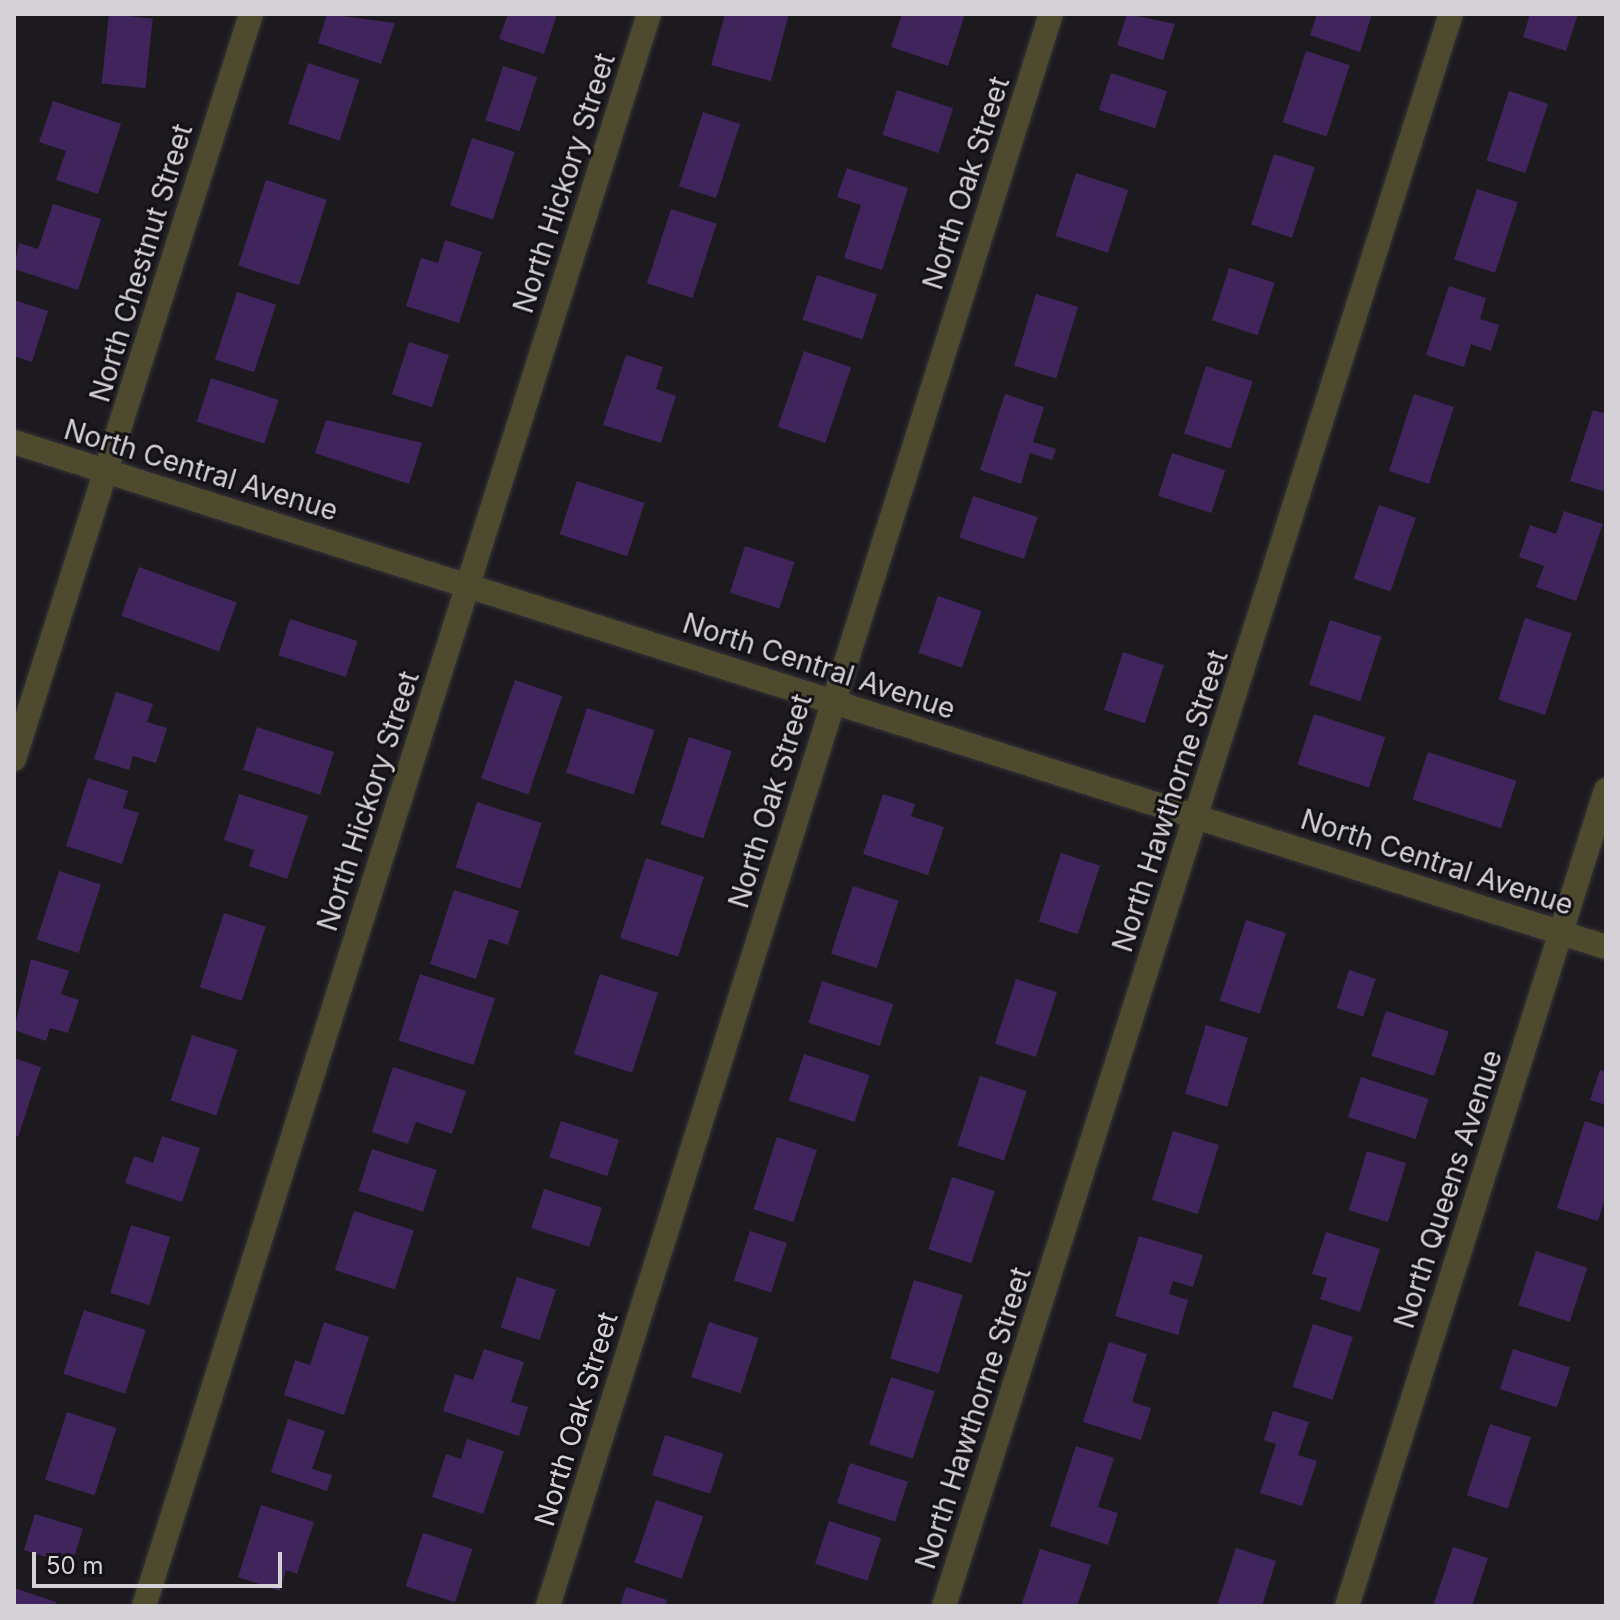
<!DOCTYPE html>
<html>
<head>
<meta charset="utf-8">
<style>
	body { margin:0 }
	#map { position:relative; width:1620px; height:1620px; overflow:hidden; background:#1c1a1f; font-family:Inter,sans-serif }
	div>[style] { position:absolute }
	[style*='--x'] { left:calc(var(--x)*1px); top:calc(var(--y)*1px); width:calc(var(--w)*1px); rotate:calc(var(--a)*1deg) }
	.building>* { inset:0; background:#40255c; transform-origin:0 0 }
	.roads { filter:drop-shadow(0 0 2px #363439) drop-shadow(0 0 2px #363439) }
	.minor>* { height:24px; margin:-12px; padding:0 12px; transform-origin:12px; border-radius:12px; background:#4d4a2e }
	span { translate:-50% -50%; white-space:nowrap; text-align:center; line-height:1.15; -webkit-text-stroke:6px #131116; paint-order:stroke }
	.street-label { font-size:28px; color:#d4d2d6 }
	.frame { position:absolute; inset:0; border:16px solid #d4d2d6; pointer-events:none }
	.scale { position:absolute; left:32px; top:1552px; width:250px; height:36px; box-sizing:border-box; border:4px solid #d4d2d6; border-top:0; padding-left:10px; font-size:24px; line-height:28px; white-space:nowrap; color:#d4d2d6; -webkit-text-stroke:6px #131116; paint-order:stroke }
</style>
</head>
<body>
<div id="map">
	<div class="building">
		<div style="left:109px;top:14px;width:44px;height:70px;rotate:6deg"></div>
		<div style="clip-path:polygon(327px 14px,395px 23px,381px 64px,318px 43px)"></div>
		<div style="clip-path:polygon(508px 14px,557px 14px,544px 54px,499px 39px)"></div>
		<div style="clip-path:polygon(725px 14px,789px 14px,771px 81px,711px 65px)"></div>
		<div style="clip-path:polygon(902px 14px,965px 14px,948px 66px,891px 47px)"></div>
		<div style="clip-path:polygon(1127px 14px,1175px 24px,1163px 60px,1117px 45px)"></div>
		<div style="clip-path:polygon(1317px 14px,1372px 14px,1360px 52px,1310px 35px)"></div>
		<div style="clip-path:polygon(1530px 14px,1578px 14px,1566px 51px,1523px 37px)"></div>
		<div style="left:1306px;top:51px;width:46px;height:75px;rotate:18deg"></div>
		<div style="left:308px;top:63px;width:54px;height:64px;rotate:18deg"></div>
		<div style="left:503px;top:66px;width:36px;height:57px;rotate:18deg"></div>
		<div style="left:1111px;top:73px;width:59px;height:39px;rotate:18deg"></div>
		<div style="left:897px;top:90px;width:59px;height:47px;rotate:18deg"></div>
		<div style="left:1509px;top:91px;width:41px;height:73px;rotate:18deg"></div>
		<div style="clip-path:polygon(53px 101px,121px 124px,98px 194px,56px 180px,66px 151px,39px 142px)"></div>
		<div style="left:703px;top:112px;width:39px;height:78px;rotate:18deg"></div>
		<div style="left:472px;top:138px;width:45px;height:71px;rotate:18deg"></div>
		<div style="left:1274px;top:154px;width:43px;height:74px;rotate:18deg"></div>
		<div style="clip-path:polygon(847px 168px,908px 188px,882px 270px,844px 258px,861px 205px,837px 197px)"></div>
		<div style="left:1076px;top:173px;width:55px;height:66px;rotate:18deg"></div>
		<div style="left:266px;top:180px;width:64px;height:90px;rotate:18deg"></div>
		<div style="left:1477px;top:189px;width:43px;height:74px;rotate:18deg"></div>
		<div style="clip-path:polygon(53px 204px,101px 219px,78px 290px,14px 269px,19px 243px,38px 249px)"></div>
		<div style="left:671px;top:209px;width:48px;height:78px;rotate:18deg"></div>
		<div style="clip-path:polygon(445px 240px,482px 252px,459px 323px,406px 306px,421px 258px,438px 263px)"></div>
		<div style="left:1229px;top:268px;width:48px;height:55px;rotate:18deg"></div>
		<div style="left:817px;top:275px;width:63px;height:47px;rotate:18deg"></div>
		<div style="clip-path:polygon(1449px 286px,1486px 298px,1480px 319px,1499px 325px,1491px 351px,1471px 344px,1464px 367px,1426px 355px)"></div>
		<div style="left:237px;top:292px;width:41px;height:71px;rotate:18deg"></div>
		<div style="left:1036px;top:294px;width:44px;height:75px;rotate:17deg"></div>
		<div style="clip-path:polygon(14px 300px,48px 311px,32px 362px,14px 356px)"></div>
		<div style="left:409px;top:342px;width:42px;height:55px;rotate:18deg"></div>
		<div style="left:804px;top:351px;width:50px;height:80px;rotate:19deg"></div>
		<div style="clip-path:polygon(626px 355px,663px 367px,656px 389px,676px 396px,661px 443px,603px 425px)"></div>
		<div style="left:1206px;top:366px;width:49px;height:71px;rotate:18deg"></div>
		<div style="left:211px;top:378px;width:71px;height:46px;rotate:18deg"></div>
		<div style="clip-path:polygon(1005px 394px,1044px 407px,1033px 442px,1056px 449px,1052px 460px,1030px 453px,1021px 484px,980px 470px)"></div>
		<div style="left:1414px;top:394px;width:42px;height:81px;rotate:18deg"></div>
		<div style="clip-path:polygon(1593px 410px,1606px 414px,1606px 492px,1570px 481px)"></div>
		<div style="clip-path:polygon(326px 420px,422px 443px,409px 484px,315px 453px)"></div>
		<div style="left:1172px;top:453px;width:56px;height:45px;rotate:18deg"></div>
		<div style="left:577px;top:481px;width:71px;height:56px;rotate:18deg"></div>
		<div style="left:973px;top:496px;width:68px;height:44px;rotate:18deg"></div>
		<div style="left:1379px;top:505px;width:39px;height:78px;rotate:19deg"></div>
		<div style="clip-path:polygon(1564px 511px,1603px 524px,1576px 601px,1536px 587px,1544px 566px,1519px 557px,1530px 525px,1556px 534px)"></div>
		<div style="left:745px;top:546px;width:52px;height:49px;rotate:18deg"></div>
		<div style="left:139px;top:567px;width:104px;height:52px;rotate:20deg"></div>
		<div style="left:938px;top:596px;width:46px;height:60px;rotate:19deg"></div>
		<div style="left:1525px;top:618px;width:49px;height:86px;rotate:18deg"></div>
		<div style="left:290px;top:619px;width:71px;height:38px;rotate:18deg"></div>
		<div style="left:1330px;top:620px;width:54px;height:68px;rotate:18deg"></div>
		<div style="left:1123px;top:652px;width:43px;height:61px;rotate:18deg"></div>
		<div style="left:515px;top:680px;width:50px;height:104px;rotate:19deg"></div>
		<div style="clip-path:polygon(116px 692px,153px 704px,147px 722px,167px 728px,156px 763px,133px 756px,129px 770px,94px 759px)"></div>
		<div style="left:587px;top:708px;width:71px;height:68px;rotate:18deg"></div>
		<div style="left:1314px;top:714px;width:75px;height:53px;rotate:18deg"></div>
		<div style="left:257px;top:727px;width:81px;height:45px;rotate:18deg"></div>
		<div style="left:689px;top:737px;width:45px;height:92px;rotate:18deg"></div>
		<div style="left:1428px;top:752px;width:93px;height:50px;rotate:18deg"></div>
		<div style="clip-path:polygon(88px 778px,128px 791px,123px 808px,139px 813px,122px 864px,66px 846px)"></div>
		<div style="clip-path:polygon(239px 794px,308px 816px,287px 879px,249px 866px,254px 850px,224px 840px)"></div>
		<div style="clip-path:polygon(883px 794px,915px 804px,911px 816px,944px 827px,928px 875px,863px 854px)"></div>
		<div style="left:477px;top:802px;width:68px;height:69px;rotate:18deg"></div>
		<div style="left:1061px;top:853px;width:41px;height:72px;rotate:18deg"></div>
		<div style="left:646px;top:858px;width:61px;height:84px;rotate:18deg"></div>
		<div style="left:59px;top:871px;width:44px;height:72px;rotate:18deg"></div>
		<div style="left:853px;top:886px;width:48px;height:71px;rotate:18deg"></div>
		<div style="clip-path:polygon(454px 890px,519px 911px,508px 945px,489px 939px,476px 979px,430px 964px)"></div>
		<div style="left:224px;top:913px;width:44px;height:78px;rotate:18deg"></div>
		<div style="left:1246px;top:920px;width:42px;height:85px;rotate:18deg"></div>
		<div style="clip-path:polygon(31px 959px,69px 971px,61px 994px,79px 1000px,68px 1033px,50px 1028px,46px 1041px,14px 1030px)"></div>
		<div style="left:1349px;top:970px;width:28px;height:40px;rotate:18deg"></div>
		<div style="left:420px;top:974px;width:79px;height:70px;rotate:18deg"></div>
		<div style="left:600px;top:974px;width:61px;height:84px;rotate:18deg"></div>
		<div style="left:1016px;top:979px;width:43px;height:68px;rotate:18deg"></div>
		<div style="left:822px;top:981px;width:75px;height:44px;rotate:18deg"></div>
		<div style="left:1386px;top:1011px;width:66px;height:47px;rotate:18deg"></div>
		<div style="left:1206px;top:1025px;width:44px;height:72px;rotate:17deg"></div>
		<div style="left:192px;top:1035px;width:48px;height:69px;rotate:18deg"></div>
		<div style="left:804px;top:1054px;width:69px;height:49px;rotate:18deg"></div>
		<div style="clip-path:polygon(14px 1058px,41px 1067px,18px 1137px,14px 1135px)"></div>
		<div style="clip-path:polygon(393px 1067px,466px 1091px,452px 1134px,416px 1122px,408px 1144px,372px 1132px)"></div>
		<div style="clip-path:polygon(1600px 1070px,1606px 1072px,1606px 1105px,1590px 1100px)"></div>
		<div style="left:980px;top:1076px;width:49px;height:73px;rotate:18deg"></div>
		<div style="left:1361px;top:1077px;width:71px;height:42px;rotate:18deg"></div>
		<div style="left:561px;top:1121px;width:61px;height:38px;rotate:18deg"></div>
		<div style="clip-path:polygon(1585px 1121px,1606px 1128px,1606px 1195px,1598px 1221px,1557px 1208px)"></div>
		<div style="left:1173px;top:1131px;width:48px;height:72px;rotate:17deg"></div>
		<div style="clip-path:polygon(162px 1136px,200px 1148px,182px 1202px,125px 1183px,134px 1156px,153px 1163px)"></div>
		<div style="left:777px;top:1137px;width:42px;height:76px;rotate:18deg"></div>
		<div style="left:372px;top:1149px;width:68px;height:44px;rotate:18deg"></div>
		<div style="left:1367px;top:1151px;width:41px;height:62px;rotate:17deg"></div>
		<div style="left:952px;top:1177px;width:45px;height:76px;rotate:18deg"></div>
		<div style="left:544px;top:1189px;width:61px;height:41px;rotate:18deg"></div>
		<div style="left:354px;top:1211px;width:63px;height:62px;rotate:18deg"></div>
		<div style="left:131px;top:1225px;width:41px;height:71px;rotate:17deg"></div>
		<div style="left:750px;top:1231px;width:39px;height:52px;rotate:18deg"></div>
		<div style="clip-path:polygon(1326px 1232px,1380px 1249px,1360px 1312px,1320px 1299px,1327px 1278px,1312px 1274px)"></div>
		<div style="clip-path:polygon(1139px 1236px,1203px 1255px,1193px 1287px,1173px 1281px,1169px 1294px,1188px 1300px,1178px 1335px,1115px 1316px)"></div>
		<div style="left:1536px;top:1251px;width:54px;height:57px;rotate:18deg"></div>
		<div style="left:517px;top:1277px;width:41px;height:53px;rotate:18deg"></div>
		<div style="left:914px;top:1280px;width:51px;height:82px;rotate:17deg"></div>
		<div style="left:84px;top:1310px;width:65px;height:67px;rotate:18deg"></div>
		<div style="clip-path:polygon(324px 1322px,369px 1337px,344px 1415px,284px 1395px,295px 1360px,310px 1365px)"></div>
		<div style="left:709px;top:1322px;width:52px;height:58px;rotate:18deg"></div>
		<div style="left:1313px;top:1324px;width:42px;height:66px;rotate:18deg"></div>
		<div style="clip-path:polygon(1109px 1342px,1147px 1354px,1132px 1402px,1151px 1408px,1141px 1440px,1083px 1422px)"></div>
		<div style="clip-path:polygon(484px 1349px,524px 1362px,511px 1402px,528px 1407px,519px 1436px,443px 1411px,455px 1374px,473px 1380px)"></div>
		<div style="left:1513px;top:1349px;width:60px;height:42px;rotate:18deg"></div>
		<div style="left:891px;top:1377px;width:46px;height:71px;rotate:18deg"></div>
		<div style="clip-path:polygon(1273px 1411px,1309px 1422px,1298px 1455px,1317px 1461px,1302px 1506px,1260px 1493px,1276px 1444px,1264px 1440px)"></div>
		<div style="left:67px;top:1412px;width:52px;height:71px;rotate:18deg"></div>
		<div style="clip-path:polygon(288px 1419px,325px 1431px,312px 1469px,332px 1475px,327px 1491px,271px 1472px)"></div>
		<div style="left:1490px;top:1424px;width:43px;height:75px;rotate:18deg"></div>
		<div style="left:665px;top:1435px;width:61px;height:42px;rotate:18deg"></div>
		<div style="clip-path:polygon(467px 1439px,504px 1451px,483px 1514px,432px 1497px,446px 1454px,461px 1459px)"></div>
		<div style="clip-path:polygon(1076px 1446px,1114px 1458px,1098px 1507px,1118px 1513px,1108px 1545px,1050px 1526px)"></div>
		<div style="left:850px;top:1463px;width:61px;height:42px;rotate:18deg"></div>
		<div style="left:656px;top:1500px;width:50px;height:66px;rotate:19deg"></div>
		<div style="clip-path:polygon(261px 1505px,314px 1522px,297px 1574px,286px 1570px,280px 1591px,238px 1577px)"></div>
		<div style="left:35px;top:1514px;width:50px;height:38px;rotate:17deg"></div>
		<div style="left:829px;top:1521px;width:55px;height:45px;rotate:18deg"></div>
		<div style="left:423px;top:1533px;width:52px;height:56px;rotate:18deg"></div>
		<div style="clip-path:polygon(1453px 1547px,1488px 1558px,1472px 1606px,1433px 1606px)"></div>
		<div style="clip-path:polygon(1236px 1548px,1276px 1561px,1262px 1606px,1217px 1606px)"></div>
		<div style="clip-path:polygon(1040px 1549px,1091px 1565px,1077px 1606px,1021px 1606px)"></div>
		<div style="clip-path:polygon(626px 1587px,667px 1600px,665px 1606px,620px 1606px)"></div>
		<div style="clip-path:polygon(14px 1588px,56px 1602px,55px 1606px,14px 1606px)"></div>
	</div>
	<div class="roads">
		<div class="minor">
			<div style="--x:14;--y:442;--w:1670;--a:17.6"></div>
			<div style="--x:14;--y:759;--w:782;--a:-72.35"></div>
			<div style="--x:144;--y:1606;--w:1670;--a:-72.4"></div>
			<div style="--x:548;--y:1606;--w:1670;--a:-72.47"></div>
			<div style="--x:944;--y:1606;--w:1671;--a:-72.34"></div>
			<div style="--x:1347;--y:1606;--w:856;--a:-72.39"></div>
		</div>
	</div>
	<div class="street-label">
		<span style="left:564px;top:183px;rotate:-72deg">North Hickory Street</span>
		<span style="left:966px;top:183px;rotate:-72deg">North Oak Street</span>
		<span style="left:141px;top:263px;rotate:-73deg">North Chestnut Street</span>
		<span style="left:201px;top:470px;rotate:17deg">North Central Avenue</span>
		<span style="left:819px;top:666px;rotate:18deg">North Central Avenue</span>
		<span style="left:368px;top:801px;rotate:-72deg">North Hickory Street</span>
		<span style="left:770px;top:801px;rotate:-73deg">North Oak Street</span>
		<span style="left:1170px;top:801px;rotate:-72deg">North Hawthorne Street</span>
		<span style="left:1437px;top:862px;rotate:18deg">North Central Avenue</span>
		<span style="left:1448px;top:1189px;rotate:-72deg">North Queens Avenue</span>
		<span style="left:973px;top:1418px;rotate:-72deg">North Hawthorne Street</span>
		<span style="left:576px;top:1419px;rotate:-73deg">North Oak Street</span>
	</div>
	<div class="frame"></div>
	<div class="scale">50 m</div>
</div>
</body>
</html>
